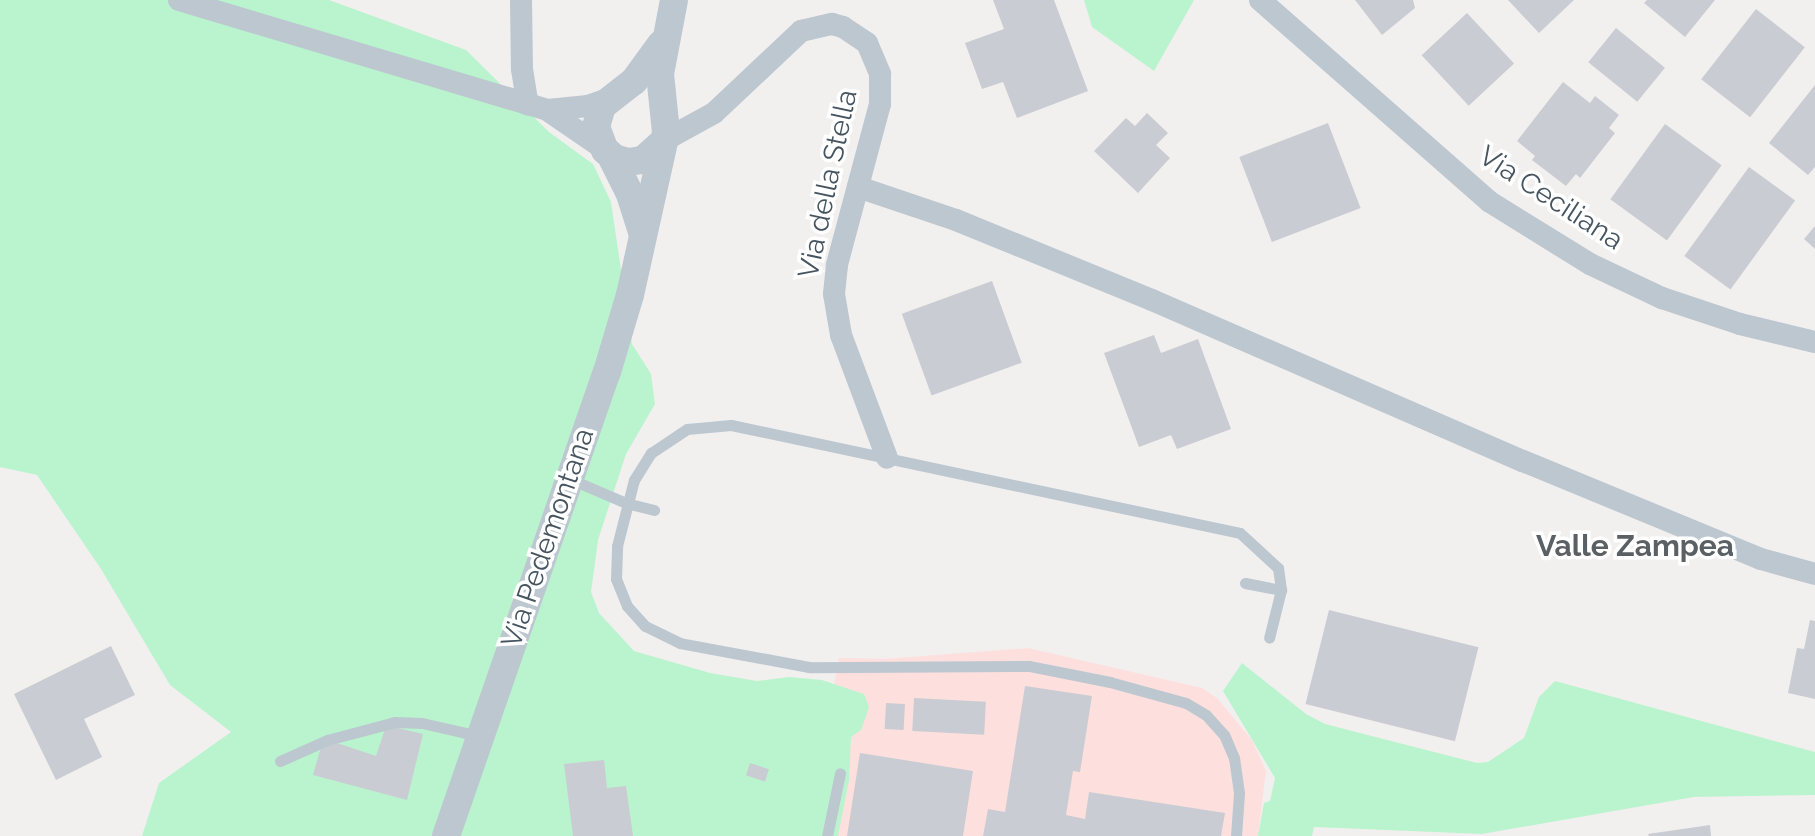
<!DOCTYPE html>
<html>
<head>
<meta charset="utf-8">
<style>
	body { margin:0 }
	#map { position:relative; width:1815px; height:836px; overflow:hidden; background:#f2efef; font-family:Raleway,sans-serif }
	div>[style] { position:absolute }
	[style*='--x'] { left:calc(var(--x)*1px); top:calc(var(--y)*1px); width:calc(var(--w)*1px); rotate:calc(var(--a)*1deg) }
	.medical>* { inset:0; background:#fde0de }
	.green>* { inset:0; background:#baf4ce }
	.building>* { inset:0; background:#c9ccd2; transform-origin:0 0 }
	.service>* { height:11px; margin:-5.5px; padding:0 5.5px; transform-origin:5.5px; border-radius:5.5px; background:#bcc7d0 }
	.minor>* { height:22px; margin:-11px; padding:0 11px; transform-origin:11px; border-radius:11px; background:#bcc7d0 }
	.tertiary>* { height:28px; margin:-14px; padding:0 14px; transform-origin:14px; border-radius:14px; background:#bcc7d0 }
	span { translate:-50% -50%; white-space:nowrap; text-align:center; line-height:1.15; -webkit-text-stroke:7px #fff; paint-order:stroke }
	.street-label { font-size:28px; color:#45545f }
	.neighbourhood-label { font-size:30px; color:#5b6065; font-weight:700 }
</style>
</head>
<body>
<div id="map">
	<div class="medical">
		<div style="clip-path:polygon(1028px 648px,1202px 688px,1217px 698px,1252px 740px,1266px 771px,1258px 836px,806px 836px,839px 658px,884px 659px)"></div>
	</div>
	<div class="green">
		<div style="clip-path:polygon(0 0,329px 0,466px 50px,549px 132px,593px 164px,611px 202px,632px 344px,651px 374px,655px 404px,626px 454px,598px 540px,591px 592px,599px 613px,634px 651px,710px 673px,757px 681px,789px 677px,822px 680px,864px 694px,869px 707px,861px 730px,851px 737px,849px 780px,838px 836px,142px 836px,159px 783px,231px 732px,170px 685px,101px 569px,37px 475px,0 467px)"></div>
		<div style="clip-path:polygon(1084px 0,1194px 0,1154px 71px,1092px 27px)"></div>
		<div style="clip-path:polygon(1242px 663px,1306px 714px,1325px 724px,1477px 763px,1488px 762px,1524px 738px,1539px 697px,1555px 681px,1815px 752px,1815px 795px,1694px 797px,1482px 834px,1314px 827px,1312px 836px,1258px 836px,1264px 803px,1270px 801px,1275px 778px,1223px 691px)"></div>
	</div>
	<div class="building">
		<div style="clip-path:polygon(993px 0,1054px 0,1088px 91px,1017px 118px,1003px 82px,982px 89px,965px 43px,1004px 29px)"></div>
		<div style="clip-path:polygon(1355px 0,1413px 0,1415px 8px,1382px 35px)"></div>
		<div style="clip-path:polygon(1508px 0,1574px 0,1539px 33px)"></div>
		<div style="clip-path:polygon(1647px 0,1715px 0,1685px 37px,1644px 3px)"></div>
		<div style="left:1756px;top:9px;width:62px;height:89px;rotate:38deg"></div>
		<div style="left:1467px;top:13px;width:69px;height:62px;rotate:47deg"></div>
		<div style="left:1616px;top:28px;width:63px;height:44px;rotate:39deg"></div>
		<div style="clip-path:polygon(1563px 82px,1590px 103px,1595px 96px,1619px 115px,1609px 128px,1615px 133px,1580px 178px,1576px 174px,1566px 186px,1532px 160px,1535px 156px,1517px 141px)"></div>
		<div style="clip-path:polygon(1815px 85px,1815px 167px,1808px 175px,1769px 143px)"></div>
		<div style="clip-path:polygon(1147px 113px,1168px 133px,1156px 145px,1170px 158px,1138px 193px,1094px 151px,1126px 118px,1135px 126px)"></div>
		<div style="left:1328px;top:123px;width:91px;height:95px;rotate:69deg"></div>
		<div style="left:1665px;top:124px;width:70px;height:93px;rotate:36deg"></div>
		<div style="left:1749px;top:167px;width:57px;height:110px;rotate:36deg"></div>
		<div style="clip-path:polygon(1815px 226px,1815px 249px,1804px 239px)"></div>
		<div style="left:992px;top:281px;width:87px;height:96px;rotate:70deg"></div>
		<div style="clip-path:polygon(1154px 335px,1161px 353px,1198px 339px,1231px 429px,1177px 449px,1171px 435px,1139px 447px,1104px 353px)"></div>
		<div style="left:1329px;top:610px;width:154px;height:97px;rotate:14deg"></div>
		<div style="clip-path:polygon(1810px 620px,1815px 621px,1815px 699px,1788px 693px,1797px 648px,1804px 649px)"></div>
		<div style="clip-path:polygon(111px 646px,135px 695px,84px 719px,102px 757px,56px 780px,14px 694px)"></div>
		<div style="clip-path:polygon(1025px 686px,1092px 696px,1080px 772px,1073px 771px,1066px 815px,1085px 819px,1089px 792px,1225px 813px,1221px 836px,983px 836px,988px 809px,1005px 812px)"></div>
		<div style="left:914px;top:698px;width:72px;height:33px;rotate:3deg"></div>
		<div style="left:886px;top:703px;width:19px;height:26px;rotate:3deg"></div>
		<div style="clip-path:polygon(394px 727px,423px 734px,407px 800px,313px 775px,321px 747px,337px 743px,376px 756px,385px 729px)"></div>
		<div style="clip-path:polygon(860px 753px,973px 771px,963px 836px,847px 836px)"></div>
		<div style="clip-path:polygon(604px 760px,607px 788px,626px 786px,633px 836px,573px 836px,564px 764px)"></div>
		<div style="left:750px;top:763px;width:20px;height:13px;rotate:18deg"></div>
		<div style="clip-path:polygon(1710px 825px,1711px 836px,1649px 836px,1648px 834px)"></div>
	</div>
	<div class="service">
		<div style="--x:570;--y:479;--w:61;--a:23.2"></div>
		<div style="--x:626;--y:503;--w:29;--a:14"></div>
		<div style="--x:1245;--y:583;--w:37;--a:11"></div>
		<div style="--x:280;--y:761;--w:51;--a:-24.1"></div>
		<div style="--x:327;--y:740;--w:70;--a:-14.8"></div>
		<div style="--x:395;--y:722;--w:27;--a:2"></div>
		<div style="--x:422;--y:723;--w:58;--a:12.8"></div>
		<div style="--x:827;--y:836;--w:64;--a:-78.3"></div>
		<div style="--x:1236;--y:836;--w:43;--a:-86"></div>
		<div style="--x:1239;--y:793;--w:35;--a:-98"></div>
		<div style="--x:1234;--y:758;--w:25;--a:-113"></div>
		<div style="--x:1224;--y:735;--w:27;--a:-132"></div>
		<div style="--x:1206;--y:715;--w:23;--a:-149"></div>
		<div style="--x:1186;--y:703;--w:79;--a:-164.6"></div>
		<div style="--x:1110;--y:682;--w:83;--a:-168.8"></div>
		<div style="--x:1029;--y:666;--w:220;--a:179.7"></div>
		<div style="--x:809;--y:667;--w:131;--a:-169.5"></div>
		<div style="--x:680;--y:643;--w:39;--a:-154"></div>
		<div style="--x:645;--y:626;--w:27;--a:-132"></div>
		<div style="--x:627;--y:606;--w:29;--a:-112"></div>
		<div style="--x:616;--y:579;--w:33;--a:-88"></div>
		<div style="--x:617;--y:546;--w:68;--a:-75.6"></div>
		<div style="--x:634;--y:480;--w:32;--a:-58"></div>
		<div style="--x:651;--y:453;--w:43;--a:-33.7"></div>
		<div style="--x:687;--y:429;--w:44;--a:-5.2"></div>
		<div style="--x:731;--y:425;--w:520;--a:11.98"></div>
		<div style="--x:1240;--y:533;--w:52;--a:42.6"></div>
		<div style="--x:1278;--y:568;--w:22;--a:82"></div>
		<div style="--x:1281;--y:590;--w:49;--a:104"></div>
	</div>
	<div class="minor">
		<div style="--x:179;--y:0;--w:384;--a:16.6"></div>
		<div style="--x:547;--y:110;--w:69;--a:34.4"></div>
		<div style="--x:521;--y:0;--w:69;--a:89.2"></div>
		<div style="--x:522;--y:69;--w:36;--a:81"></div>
		<div style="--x:1260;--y:0;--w:306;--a:41.3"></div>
		<div style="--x:1490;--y:202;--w:118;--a:31.8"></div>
		<div style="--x:1590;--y:264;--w:80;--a:25.3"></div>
		<div style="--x:1662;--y:298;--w:82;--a:18.4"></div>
		<div style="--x:1740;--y:324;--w:77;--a:13.5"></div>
		<div style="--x:548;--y:110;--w:40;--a:-5.7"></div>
		<div style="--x:588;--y:106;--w:28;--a:-19"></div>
		<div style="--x:663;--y:141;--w:58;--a:-28.8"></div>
		<div style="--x:714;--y:113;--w:120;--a:-43.3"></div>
		<div style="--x:801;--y:31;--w:32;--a:-13"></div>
		<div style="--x:832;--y:24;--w:11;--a:15"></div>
		<div style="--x:843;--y:27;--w:29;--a:34"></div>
		<div style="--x:867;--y:43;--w:34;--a:67"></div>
		<div style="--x:880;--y:74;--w:30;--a:90"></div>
		<div style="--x:880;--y:104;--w:167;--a:105"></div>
		<div style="--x:837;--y:265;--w:29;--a:96"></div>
		<div style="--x:834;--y:294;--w:42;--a:80.3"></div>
		<div style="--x:841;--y:335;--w:131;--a:69.5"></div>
		<div style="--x:858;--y:187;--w:103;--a:18.6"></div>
		<div style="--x:956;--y:220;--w:212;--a:22.2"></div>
		<div style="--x:1152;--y:300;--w:404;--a:23.5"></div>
		<div style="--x:1523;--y:461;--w:257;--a:22.4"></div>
		<div style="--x:1761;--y:559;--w:56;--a:15.5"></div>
	</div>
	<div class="tertiary">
		<div style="--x:661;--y:44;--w:46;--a:126.1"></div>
		<div style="--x:634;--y:81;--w:41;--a:142"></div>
		<div style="--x:602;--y:106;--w:22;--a:106"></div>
		<div style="--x:596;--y:127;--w:25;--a:69"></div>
		<div style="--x:605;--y:150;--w:12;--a:42"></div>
		<div style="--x:614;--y:158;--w:15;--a:16"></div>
		<div style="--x:628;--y:162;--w:15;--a:-8"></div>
		<div style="--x:643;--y:160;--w:24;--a:-42"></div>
		<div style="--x:610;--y:154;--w:45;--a:63.4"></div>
		<div style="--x:630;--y:194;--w:43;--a:72.4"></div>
		<div style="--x:446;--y:836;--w:491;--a:-70.9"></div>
		<div style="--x:607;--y:372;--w:80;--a:-73.4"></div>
		<div style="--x:630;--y:295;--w:167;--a:-77.5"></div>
		<div style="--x:666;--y:132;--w:58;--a:-95.9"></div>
		<div style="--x:660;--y:74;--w:75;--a:-79.3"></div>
	</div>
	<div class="street-label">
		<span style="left:828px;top:184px;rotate:-78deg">Via della Stella</span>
		<span style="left:1551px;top:198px;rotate:33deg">Via Ceciliana</span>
		<span style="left:548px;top:538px;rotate:-71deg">Via Pedemontana</span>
	</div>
	<div class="neighbourhood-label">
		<span style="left:1635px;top:546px">Valle Zampea</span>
	</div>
</div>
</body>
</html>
